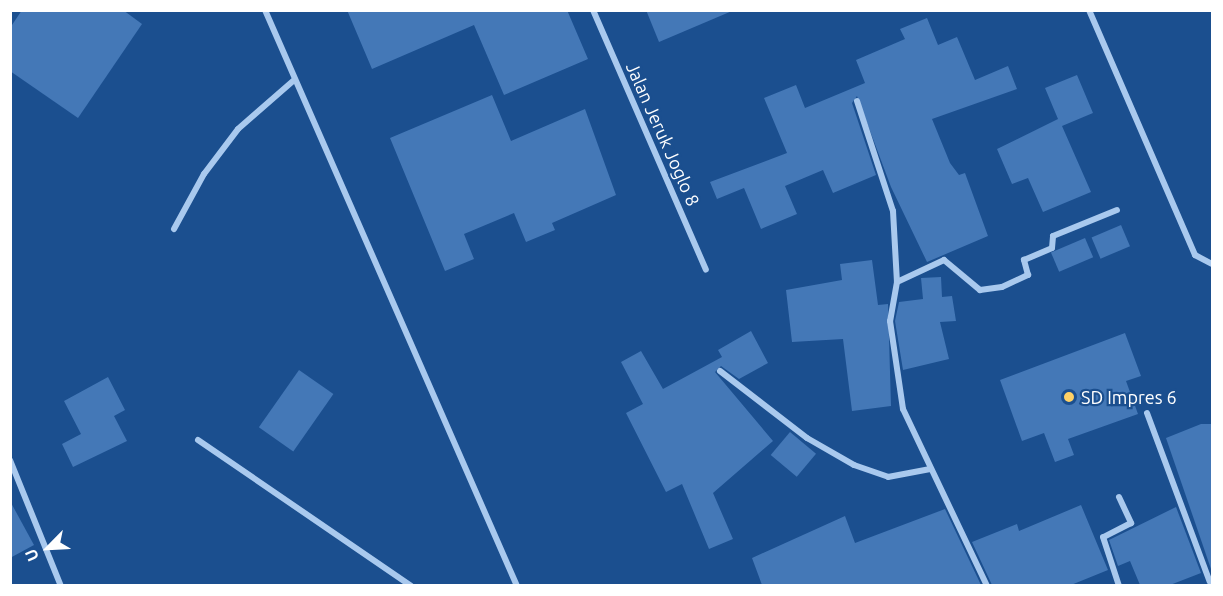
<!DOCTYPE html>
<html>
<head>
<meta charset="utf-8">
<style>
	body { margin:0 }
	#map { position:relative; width:1223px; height:596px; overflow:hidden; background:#1b4f8f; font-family:Ubuntu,sans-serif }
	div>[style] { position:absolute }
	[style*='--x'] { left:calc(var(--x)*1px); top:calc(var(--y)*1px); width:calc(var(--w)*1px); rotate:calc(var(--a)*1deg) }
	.building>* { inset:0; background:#4478b7; transform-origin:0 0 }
	.minor>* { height:6px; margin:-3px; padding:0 3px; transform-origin:3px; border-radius:3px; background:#a9c9ee }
	.dots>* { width:16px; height:16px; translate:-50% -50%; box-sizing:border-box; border:3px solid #1b4f8f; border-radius:50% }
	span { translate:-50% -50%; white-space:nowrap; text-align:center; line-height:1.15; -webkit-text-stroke:4.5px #1b4f8f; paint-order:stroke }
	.street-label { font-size:18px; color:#fff }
	.poi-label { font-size:18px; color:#fff }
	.left { translate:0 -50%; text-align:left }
	.frame { position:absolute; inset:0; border:12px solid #fff; pointer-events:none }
	.north { position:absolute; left:18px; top:518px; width:60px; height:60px; -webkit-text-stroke:4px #1b4f8f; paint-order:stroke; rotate:246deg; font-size:16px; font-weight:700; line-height:24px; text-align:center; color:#fff }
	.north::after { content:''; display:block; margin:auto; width:21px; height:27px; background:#fff; clip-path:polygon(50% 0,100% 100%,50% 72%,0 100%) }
</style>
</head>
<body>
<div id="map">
	<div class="building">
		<div style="clip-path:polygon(22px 10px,123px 10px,142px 24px,78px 118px,10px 71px,10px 28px)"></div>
		<div style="clip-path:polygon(347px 10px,567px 10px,588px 59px,504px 95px,474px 25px,372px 69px)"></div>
		<div style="clip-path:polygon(646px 10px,732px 10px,732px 11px,659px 42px)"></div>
		<div style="clip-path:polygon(927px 18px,938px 45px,957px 37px,975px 80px,1008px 66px,1017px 89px,932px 119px,950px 163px,959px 175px,965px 173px,988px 236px,927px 262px,891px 187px,857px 96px,852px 103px,876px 175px,833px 193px,823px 170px,785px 186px,797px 214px,761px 229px,744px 188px,717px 199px,710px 182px,787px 153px,764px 98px,796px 85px,805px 108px,865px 83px,856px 60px,905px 39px,900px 29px)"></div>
		<div style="clip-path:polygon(1077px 75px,1093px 113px,1062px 126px,1091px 192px,1043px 212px,1028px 178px,1012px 184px,997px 149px,1058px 119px,1045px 88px)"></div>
		<div style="clip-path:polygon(492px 95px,511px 141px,585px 109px,616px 195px,552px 223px,555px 230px,526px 242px,514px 213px,464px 234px,474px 259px,445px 271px,390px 138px)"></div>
		<div style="left:1121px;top:225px;width:23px;height:32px;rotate:67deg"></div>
		<div style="left:1085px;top:238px;width:21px;height:37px;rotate:67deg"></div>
		<div style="clip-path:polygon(872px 260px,878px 305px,888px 304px,891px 406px,852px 411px,843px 339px,792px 342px,786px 290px,842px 280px,840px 264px)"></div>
		<div style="clip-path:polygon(941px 277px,942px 297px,952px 296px,956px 321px,940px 322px,949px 359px,903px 370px,895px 321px,899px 302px,923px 299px,921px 278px)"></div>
		<div style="clip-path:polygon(751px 331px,768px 363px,739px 379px,721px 366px,715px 372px,773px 441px,713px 493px,733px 539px,709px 549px,682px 484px,666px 492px,626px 413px,643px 404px,621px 362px,641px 351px,663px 389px,722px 357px,718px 350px)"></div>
		<div style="clip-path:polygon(1125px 333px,1141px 376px,1126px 381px,1138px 414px,1068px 439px,1074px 455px,1055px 462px,1044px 433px,1022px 441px,1000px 380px)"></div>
		<div style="left:299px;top:370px;width:42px;height:70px;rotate:35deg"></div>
		<div style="clip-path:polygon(108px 377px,125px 410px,114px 416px,127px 441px,73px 467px,62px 444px,81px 434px,64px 401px)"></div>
		<div style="clip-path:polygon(1201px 424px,1212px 424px,1211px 569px,1166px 438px)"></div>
		<div style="left:790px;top:432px;width:34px;height:30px;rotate:40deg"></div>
		<div style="clip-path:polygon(10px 501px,34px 545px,10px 558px)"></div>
		<div style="clip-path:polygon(1081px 505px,1108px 570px,1071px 585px,992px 585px,972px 542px,1017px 524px,1019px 531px)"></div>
		<div style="clip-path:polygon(1176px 507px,1201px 573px,1170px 585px,1140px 585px,1130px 561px,1118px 566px,1109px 540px)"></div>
		<div style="clip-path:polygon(945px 509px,981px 585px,762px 585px,752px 558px,845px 516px,855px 543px)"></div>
	</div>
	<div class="minor">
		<div style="--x:265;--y:10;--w:629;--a:66.37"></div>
		<div style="--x:593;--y:10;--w:283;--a:66.5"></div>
		<div style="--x:1089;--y:10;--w:267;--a:66.6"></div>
		<div style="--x:1195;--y:255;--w:19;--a:28"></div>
		<div style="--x:857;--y:101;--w:116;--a:71.9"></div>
		<div style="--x:893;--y:211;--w:71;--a:86.8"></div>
		<div style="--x:897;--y:282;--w:40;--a:100"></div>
		<div style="--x:890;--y:321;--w:89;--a:81.6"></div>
		<div style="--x:903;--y:409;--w:196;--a:64.6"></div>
		<div style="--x:174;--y:229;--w:63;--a:-61.4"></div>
		<div style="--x:204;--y:174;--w:56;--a:-52.9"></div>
		<div style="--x:238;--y:129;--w:73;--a:-41.1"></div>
		<div style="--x:897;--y:282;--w:52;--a:-25.1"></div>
		<div style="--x:944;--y:260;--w:47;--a:39.8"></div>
		<div style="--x:980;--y:290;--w:22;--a:-8"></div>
		<div style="--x:1002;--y:287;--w:29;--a:-25"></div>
		<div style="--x:1028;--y:275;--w:16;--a:-105"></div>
		<div style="--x:1024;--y:260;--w:30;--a:-23"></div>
		<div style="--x:1052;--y:248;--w:12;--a:-85"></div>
		<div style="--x:1053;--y:236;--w:69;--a:-22.1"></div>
		<div style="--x:720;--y:371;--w:110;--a:37.6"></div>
		<div style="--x:807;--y:438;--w:54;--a:29.9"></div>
		<div style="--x:854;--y:465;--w:36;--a:19"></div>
		<div style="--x:888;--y:477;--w:43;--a:-10.8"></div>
		<div style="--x:1147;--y:413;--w:180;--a:69.6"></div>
		<div style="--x:198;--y:440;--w:258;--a:34.4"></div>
		<div style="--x:10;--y:460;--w:136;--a:68"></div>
		<div style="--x:1119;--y:497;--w:29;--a:65"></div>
		<div style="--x:1131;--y:523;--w:31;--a:153"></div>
		<div style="--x:1103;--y:537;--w:52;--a:71.9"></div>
	</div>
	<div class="dots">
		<div style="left:1069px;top:397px;background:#ffd166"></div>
	</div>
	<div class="street-label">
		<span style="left:663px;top:134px;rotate:66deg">Jalan Jeruk Joglo 8</span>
	</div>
	<div class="poi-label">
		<span class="left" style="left:1081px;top:397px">SD Impres 6</span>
	</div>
	<div class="frame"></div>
	<div class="north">U</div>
</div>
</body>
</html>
